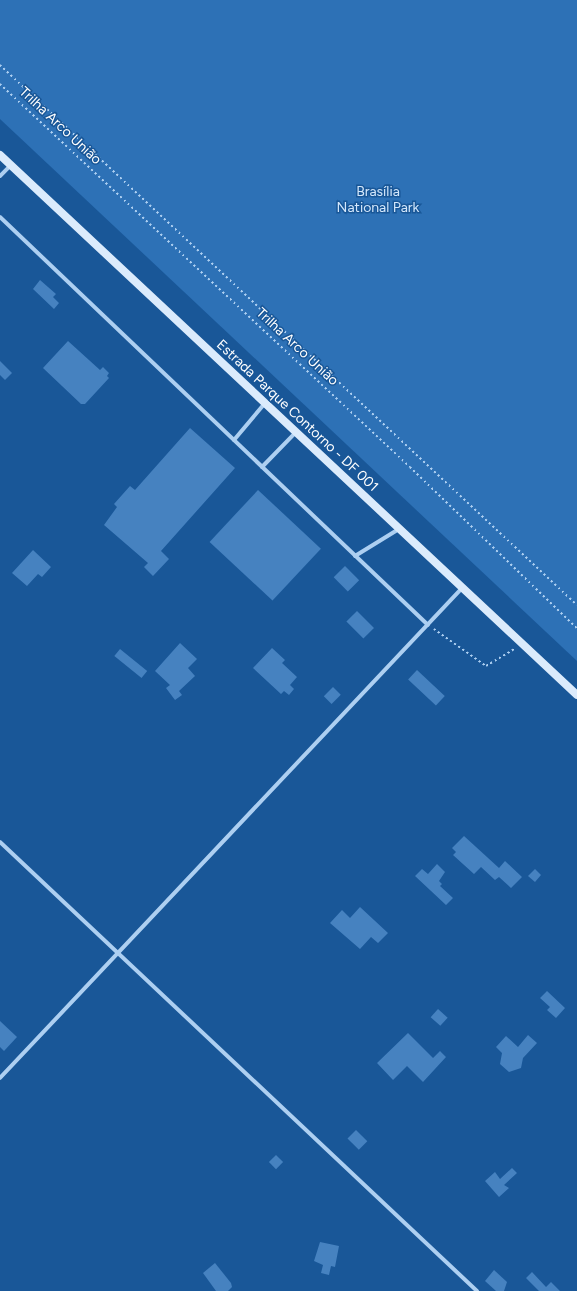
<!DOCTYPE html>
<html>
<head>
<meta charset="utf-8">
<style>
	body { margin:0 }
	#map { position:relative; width:577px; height:1291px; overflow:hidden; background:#195798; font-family:Figtree,sans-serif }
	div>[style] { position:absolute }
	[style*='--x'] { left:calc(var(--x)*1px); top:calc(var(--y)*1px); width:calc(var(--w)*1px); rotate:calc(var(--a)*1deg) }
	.green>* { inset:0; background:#2d71b6 }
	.building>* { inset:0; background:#4682c0; transform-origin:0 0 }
	.path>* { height:1.5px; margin-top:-0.75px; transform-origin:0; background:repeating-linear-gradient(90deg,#adcff1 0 2px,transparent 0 5px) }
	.street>* { height:4px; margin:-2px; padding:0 2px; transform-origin:2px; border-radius:2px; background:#adcff1 }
	.secondary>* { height:8px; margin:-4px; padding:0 4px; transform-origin:4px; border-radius:4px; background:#dbebfc }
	span { translate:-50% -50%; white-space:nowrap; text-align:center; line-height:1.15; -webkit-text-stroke:3px #195798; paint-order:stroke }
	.street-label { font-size:14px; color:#fff }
	.park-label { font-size:14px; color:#d4e8fc }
</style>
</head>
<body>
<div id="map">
	<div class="green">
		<div style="clip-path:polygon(0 0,577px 0,577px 661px,0 119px)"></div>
	</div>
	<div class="building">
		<div style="clip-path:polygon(40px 280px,56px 294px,53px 297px,59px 303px,54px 309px,33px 289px)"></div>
		<div style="clip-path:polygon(68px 341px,100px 370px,103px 367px,109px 373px,107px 376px,109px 378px,85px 404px,81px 404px,43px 368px)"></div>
		<div style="clip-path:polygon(0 361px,12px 373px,5px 380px,0 375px)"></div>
		<div style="clip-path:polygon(190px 428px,235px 468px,161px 551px,169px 559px,153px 576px,144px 567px,148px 563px,104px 525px,117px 507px,114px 504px,130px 486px,135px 490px)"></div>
		<div style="left:258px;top:490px;width:86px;height:71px;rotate:43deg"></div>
		<div style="clip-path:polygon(33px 550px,51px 567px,42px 577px,38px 574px,27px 586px,12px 573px)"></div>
		<div style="left:345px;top:566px;width:20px;height:16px;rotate:45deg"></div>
		<div style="left:357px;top:611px;width:24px;height:15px;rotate:45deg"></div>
		<div style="clip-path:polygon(180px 643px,197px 659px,188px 668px,195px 676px,179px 691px,182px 695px,175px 700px,166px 688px,170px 685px,155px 671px)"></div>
		<div style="clip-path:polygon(272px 648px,285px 660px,282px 663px,297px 677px,290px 685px,294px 689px,289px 695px,284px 691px,281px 694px,253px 668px)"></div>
		<div style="left:120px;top:649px;width:35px;height:9px;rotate:39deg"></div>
		<div style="left:417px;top:670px;width:38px;height:13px;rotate:43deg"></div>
		<div style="left:333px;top:687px;width:11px;height:13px;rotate:45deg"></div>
		<div style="clip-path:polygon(464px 836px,499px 868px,505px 861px,522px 877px,511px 888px,499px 877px,495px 880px,481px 867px,474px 874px,453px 855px,456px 852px,452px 848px)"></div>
		<div style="clip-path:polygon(437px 864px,445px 872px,439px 881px,442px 884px,440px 886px,453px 898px,446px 905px,415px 876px,422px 869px,428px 874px)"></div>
		<div style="clip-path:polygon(535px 869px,541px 875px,535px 882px,528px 876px)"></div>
		<div style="clip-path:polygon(360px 907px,388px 933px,378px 943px,371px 937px,360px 949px,330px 923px,342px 910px,350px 918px)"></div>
		<div style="clip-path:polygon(547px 991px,565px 1008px,556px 1018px,547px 1010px,550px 1007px,540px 998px)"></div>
		<div style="left:438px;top:1009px;width:13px;height:11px;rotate:42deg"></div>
		<div style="clip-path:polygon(0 1021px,17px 1037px,4px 1051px,0 1047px)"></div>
		<div style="clip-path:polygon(408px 1033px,433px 1058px,440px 1051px,446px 1057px,423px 1082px,407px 1066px,393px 1080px,377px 1063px)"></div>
		<div style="clip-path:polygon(528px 1035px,537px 1043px,523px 1058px,521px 1068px,509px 1072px,500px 1064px,502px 1053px,496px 1047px,506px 1036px,518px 1047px)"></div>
		<div style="left:356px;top:1130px;width:16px;height:12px;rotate:45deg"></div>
		<div style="left:276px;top:1155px;width:10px;height:10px;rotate:45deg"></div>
		<div style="clip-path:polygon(512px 1168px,517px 1173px,504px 1185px,509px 1188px,499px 1197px,485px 1181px,495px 1172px,500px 1179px)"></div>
		<div style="clip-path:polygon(320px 1242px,339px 1246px,335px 1267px,331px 1266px,329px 1275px,321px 1273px,323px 1265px,314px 1261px)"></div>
		<div style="clip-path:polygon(215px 1263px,231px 1283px,232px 1287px,228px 1291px,216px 1291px,203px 1273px)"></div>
		<div style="clip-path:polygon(494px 1270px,507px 1282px,504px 1291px,496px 1291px,485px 1281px)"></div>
		<div style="clip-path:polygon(532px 1272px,546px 1287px,551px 1282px,560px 1291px,539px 1291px,526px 1278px)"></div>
	</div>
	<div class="path">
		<div style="--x:0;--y:65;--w:790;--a:43.1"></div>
		<div style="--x:0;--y:84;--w:561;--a:43.05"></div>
		<div style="--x:410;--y:467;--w:232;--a:44"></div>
		<div style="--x:434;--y:629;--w:64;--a:35.4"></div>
		<div style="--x:486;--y:666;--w:33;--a:-31"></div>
	</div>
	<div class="street">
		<div style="--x:0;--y:176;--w:16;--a:-45"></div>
		<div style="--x:0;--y:217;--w:591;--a:43.63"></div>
		<div style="--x:234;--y:440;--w:48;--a:-50"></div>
		<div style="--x:262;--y:467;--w:49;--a:-45.8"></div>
		<div style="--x:355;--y:556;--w:52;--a:-31.5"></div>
		<div style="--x:0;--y:842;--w:655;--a:43.27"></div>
		<div style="--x:0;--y:1078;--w:673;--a:-46.68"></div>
	</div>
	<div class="secondary">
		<div style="--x:0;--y:155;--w:790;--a:43.1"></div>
	</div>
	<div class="street-label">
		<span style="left:60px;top:126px;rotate:43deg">Trilha Arco União</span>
		<span style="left:297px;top:347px;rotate:43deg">Trilha Arco União</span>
		<span style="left:297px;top:416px;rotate:43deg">Estrada Parque Contorno - DF 001</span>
	</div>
	<div class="park-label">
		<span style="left:378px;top:200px">Brasília<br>National Park</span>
	</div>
</div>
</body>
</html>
